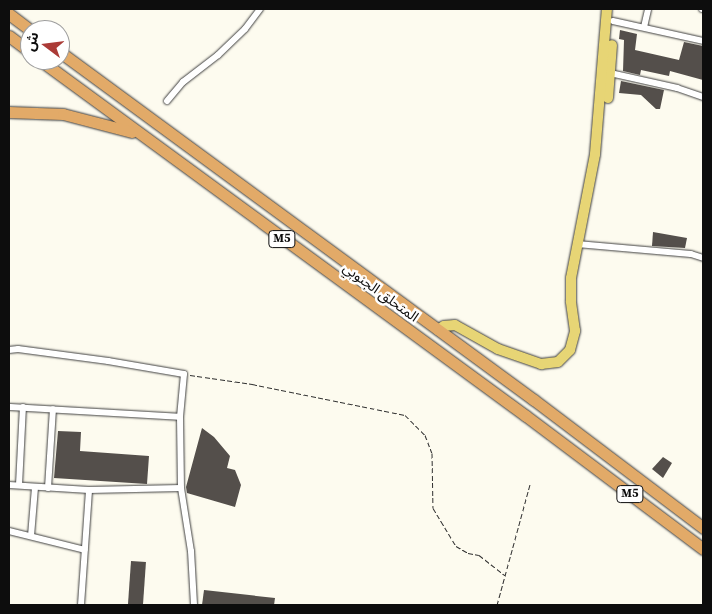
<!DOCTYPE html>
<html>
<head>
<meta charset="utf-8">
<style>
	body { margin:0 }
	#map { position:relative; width:712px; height:614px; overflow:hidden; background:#fdfbef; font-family:"Source Serif 4","Noto Sans Arabic",serif }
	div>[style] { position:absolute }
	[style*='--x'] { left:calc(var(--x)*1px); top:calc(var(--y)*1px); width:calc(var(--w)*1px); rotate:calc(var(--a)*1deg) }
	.building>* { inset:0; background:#544f4b; transform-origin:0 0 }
	.path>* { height:1px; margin-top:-0.5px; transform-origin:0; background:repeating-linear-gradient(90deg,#2f2f2f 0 5px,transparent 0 7.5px) }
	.roads { filter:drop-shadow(0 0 1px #404040) drop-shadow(0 0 1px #404040) }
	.street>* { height:6px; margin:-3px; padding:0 3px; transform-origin:3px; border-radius:3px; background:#fff }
	.primary>* { height:10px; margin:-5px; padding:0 5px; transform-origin:5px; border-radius:5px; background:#e7d575 }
	.highway>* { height:11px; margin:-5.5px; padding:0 5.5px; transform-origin:5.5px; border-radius:5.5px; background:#e2aa68 }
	span { translate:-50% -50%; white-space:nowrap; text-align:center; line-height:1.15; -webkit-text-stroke:5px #fff; paint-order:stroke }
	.shield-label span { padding:1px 4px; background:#fff; border:1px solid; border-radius:4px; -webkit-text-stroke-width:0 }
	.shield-label { font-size:12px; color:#0d0d0d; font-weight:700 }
	.street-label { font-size:14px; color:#0d0d0d }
	.frame { position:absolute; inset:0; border:10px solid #0d0d0d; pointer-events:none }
	.north { position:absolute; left:20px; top:20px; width:50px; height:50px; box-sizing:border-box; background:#fff; border:1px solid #9e9e9e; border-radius:50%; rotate:285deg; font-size:14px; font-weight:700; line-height:20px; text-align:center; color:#0d0d0d }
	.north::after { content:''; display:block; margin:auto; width:18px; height:22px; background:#ab3b37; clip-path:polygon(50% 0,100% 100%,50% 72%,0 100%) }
</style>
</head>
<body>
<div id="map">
	<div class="building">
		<div style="clip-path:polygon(620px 30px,637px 34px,635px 50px,679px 60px,684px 42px,703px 46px,703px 80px,670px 71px,669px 76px,641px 70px,640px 75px,623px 71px,624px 40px,619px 39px)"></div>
		<div style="clip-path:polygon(621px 81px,664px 90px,660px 109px,656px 109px,641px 95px,619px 93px)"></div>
		<div style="clip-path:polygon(653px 232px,687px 238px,685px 248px,652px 246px)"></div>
		<div style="clip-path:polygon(202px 428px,214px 437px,230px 456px,227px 468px,235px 470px,241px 485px,235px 507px,187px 493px,186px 487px)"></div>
		<div style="clip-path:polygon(58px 431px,81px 432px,80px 451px,149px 456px,147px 484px,54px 478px)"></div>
		<div style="clip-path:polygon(663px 457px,672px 463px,663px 478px,652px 469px)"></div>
		<div style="left:131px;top:561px;width:15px;height:44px;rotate:4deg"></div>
		<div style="clip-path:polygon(204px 590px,275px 598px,274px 605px,202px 605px)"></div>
	</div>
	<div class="path">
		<div style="--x:190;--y:375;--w:63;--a:8.3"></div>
		<div style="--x:252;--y:384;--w:156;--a:11.5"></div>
		<div style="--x:405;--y:415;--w:28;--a:45"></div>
		<div style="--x:425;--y:435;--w:19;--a:69"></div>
		<div style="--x:432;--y:453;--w:55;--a:89"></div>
		<div style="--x:433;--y:508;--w:44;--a:58.8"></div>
		<div style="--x:456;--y:546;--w:14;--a:30"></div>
		<div style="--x:468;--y:553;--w:11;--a:10"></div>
		<div style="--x:479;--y:555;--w:33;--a:38"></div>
		<div style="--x:497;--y:605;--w:125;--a:-74.7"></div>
	</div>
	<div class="roads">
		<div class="street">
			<div style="--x:702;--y:9;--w:1;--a:0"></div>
			<div style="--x:613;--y:21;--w:92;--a:12.5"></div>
			<div style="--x:644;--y:27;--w:18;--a:-77"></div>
			<div style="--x:610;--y:73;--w:69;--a:12.6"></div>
			<div style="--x:677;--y:88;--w:28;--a:19"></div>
			<div style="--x:167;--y:101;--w:25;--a:-50"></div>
			<div style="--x:183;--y:82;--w:44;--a:-37.6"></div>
			<div style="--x:218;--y:55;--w:37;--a:-44"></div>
			<div style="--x:245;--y:29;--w:25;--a:-53"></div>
			<div style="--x:577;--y:244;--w:114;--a:5"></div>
			<div style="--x:691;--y:254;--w:13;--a:18"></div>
			<div style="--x:9;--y:350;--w:9;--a:-6"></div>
			<div style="--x:18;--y:349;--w:91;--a:7.6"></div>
			<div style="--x:108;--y:361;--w:77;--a:9.7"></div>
			<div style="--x:184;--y:374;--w:43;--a:95.3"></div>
			<div style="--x:180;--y:417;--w:71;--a:89.2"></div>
			<div style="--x:181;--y:488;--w:64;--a:81"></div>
			<div style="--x:191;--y:551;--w:54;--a:86.8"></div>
			<div style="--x:9;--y:407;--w:171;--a:3.3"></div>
			<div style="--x:9;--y:485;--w:80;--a:3.6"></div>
			<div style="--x:89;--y:490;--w:92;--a:-1.2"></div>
			<div style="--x:19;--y:485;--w:78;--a:-87.1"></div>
			<div style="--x:48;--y:488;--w:79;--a:-86.4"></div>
			<div style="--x:9;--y:531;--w:78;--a:14"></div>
			<div style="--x:31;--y:536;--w:49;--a:-85.3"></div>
			<div style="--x:81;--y:605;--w:115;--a:-86"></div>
		</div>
		<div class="primary">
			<div style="--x:608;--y:98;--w:53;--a:-85.7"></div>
			<div style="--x:438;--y:330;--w:7;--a:-34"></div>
			<div style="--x:444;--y:326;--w:11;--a:-5"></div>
			<div style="--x:455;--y:325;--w:49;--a:29.2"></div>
			<div style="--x:498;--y:349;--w:46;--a:19.2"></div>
			<div style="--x:541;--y:364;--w:17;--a:-7"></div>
			<div style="--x:558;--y:362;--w:17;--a:-45"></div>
			<div style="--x:570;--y:350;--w:20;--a:-75"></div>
			<div style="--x:575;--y:331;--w:30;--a:-98"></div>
			<div style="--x:571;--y:301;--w:23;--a:-90"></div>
			<div style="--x:571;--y:278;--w:126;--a:-79"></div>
			<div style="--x:595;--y:154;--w:145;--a:-85.3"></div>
		</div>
		<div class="highway">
			<div style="--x:9;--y:14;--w:26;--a:37"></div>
			<div style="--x:9;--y:36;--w:26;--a:37"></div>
			<div style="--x:60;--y:52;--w:588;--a:36.29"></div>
			<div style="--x:534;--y:400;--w:212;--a:37.1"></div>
			<div style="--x:40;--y:60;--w:602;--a:36.22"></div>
			<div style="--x:526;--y:416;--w:221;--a:36.9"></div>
			<div style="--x:9;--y:112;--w:54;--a:2.1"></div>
			<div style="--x:63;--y:114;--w:71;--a:14.6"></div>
		</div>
	</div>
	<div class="shield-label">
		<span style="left:282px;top:239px">M5</span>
		<span style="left:630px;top:494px">M5</span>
	</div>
	<div class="street-label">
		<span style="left:381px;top:292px;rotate:36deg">المتحلق الجنوبي</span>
	</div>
	<div class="frame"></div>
	<div class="north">ش</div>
</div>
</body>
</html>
